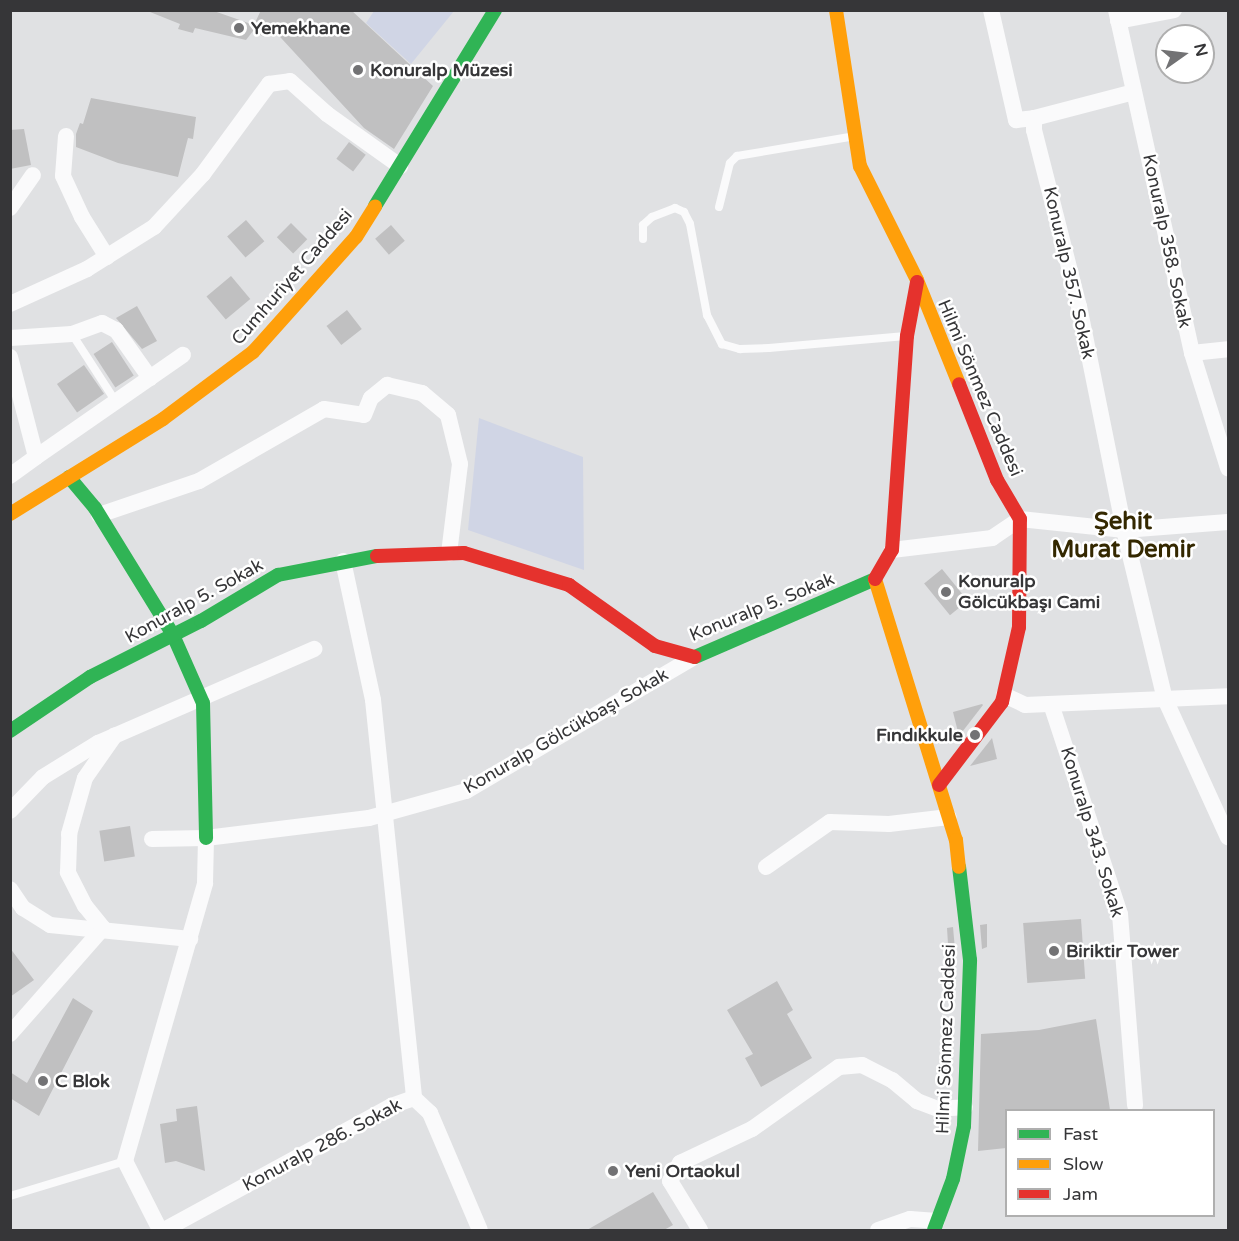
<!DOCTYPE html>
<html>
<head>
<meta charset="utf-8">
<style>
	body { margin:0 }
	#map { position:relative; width:1239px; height:1241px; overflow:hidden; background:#e0e1e3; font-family:"Varela Round",sans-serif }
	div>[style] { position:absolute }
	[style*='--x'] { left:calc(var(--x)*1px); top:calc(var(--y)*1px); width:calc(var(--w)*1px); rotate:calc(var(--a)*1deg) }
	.green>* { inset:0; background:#d0d5e5 }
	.building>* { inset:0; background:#c0c0c1; transform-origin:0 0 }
	.lane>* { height:8px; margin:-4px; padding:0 4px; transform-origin:4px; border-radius:4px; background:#fafafb }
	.street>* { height:16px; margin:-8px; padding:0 8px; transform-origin:8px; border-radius:8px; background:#fafafb }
	.fast>* { height:14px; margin:-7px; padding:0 7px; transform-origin:7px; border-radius:7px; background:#30b455 }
	.slow>* { height:14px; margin:-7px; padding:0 7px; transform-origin:7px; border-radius:7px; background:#ff9f0a }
	.jam>* { height:14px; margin:-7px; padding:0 7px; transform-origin:7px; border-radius:7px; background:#e5322d }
	.dots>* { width:16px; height:16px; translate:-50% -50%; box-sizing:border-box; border:3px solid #fff; border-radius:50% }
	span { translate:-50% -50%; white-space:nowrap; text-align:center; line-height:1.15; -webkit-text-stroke:5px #fff; paint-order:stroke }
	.poi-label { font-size:18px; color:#363638; font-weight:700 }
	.left { translate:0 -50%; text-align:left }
	.right { translate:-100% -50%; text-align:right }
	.street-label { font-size:18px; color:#363638 }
	.district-label { font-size:24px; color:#342800; font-weight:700 }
	.frame { position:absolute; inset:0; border:12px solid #363638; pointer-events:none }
	.legend { position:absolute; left:1005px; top:1109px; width:210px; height:108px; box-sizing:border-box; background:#fff; border:2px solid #afafaf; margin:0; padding:8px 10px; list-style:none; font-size:18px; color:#363638 }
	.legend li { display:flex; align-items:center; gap:12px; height:30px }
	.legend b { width:30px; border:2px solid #afafaf }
	.north { position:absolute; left:1155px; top:24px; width:60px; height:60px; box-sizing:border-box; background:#fff; border:2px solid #afafaf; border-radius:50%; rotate:76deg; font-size:16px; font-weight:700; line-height:24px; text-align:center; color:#363638 }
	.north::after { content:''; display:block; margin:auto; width:21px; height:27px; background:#727274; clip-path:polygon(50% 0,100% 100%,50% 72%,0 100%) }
</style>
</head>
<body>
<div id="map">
	<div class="green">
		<div style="clip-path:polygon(374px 11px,374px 10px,454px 11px,411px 64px,366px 23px)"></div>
		<div style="clip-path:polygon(479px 418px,583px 457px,584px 570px,468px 530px)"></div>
	</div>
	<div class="building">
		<div style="clip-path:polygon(145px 10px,211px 10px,254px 25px,261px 10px,351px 10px,433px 86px,394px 149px,364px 128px,270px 26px,264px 37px,253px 31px,246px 40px,195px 28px,193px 33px,178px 29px,180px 24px)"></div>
		<div style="clip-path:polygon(91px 98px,196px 117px,193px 139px,188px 138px,178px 177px,118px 163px,76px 147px,76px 134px,80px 123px,83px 124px)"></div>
		<div style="clip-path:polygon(24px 129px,31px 165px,10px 169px,10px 130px)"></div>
		<div style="left:349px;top:142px;width:21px;height:21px;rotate:37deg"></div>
		<div style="left:246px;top:220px;width:28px;height:25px;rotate:49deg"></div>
		<div style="left:291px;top:223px;width:23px;height:20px;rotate:45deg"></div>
		<div style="left:391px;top:225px;width:21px;height:21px;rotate:49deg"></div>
		<div style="left:231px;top:276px;width:30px;height:32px;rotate:50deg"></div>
		<div style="clip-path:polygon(137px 306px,157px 341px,142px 349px,116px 318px)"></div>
		<div style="left:347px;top:310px;width:24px;height:26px;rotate:52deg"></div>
		<div style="left:112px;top:342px;width:40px;height:22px;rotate:57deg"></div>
		<div style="left:84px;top:365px;width:35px;height:33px;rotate:55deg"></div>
		<div style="left:942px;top:569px;width:41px;height:23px;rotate:51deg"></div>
		<div style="clip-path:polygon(982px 704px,983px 705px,959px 736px,953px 712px)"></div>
		<div style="clip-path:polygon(992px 738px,997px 759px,970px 766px)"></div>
		<div style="left:130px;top:826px;width:31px;height:31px;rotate:81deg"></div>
		<div style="left:1081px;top:919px;width:60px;height:58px;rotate:86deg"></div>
		<div style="clip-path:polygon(987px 924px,987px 947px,982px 949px,980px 925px)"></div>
		<div style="clip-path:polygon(953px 927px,956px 961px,955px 994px,951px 994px,947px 928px)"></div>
		<div style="clip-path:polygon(10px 948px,34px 980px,10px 997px)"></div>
		<div style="clip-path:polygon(777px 981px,793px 1010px,787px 1014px,812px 1058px,761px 1087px,745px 1058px,753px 1054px,727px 1010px)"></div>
		<div style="clip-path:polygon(73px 998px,93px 1011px,39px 1116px,10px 1098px,10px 1072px,27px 1083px)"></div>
		<div style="clip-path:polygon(1096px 1019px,1110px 1110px,1006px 1110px,1006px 1148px,978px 1151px,981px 1034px,1039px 1030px)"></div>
		<div style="clip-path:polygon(197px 1106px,205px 1171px,176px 1161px,165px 1163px,160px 1124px,177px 1121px,176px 1109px)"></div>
		<div style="clip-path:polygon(653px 1192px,673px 1225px,664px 1230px,587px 1230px)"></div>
	</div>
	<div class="lane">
		<div style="--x:719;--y:207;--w:45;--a:-76"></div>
		<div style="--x:730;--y:163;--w:10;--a:-45"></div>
		<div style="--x:737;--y:156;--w:120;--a:-9.6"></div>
		<div style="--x:643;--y:239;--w:14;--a:-90"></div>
		<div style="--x:643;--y:225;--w:12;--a:-42"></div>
		<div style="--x:652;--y:217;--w:25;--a:-21"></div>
		<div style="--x:675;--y:208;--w:10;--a:24"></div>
		<div style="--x:684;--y:212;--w:13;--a:63"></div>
		<div style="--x:690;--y:224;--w:93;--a:79.4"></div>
		<div style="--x:707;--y:315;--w:33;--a:63"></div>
		<div style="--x:722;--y:344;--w:19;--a:16"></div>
		<div style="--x:740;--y:349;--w:29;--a:-2"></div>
		<div style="--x:769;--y:348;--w:137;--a:-5"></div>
		<div style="--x:72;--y:334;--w:81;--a:57.1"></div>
		<div style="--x:10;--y:1196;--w:120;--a:-16.9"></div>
	</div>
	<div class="street">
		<div style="--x:991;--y:10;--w:113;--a:77.2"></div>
		<div style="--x:1016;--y:120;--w:18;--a:-6"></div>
		<div style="--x:1116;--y:10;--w:351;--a:77.5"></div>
		<div style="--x:1192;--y:353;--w:121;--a:72.6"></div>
		<div style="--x:1118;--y:21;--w:57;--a:-11.1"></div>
		<div style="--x:1134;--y:92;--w:103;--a:165.4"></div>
		<div style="--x:1034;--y:118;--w:12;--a:90"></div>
		<div style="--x:1034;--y:130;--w:182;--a:75.7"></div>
		<div style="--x:1079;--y:306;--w:228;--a:78.6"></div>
		<div style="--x:1124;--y:530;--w:174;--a:76.4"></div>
		<div style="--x:1165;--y:699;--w:152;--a:65.5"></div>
		<div style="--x:66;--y:136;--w:40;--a:94.3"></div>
		<div style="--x:63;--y:176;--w:45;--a:65.1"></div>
		<div style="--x:82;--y:217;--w:47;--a:58"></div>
		<div style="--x:10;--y:208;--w:40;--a:-55.1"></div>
		<div style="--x:10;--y:304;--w:85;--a:-24.4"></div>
		<div style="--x:87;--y:269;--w:79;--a:-32.1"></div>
		<div style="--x:154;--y:227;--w:72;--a:-47.2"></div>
		<div style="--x:203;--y:174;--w:112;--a:-53.7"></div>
		<div style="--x:269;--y:84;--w:21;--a:-8"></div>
		<div style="--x:290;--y:81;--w:50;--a:41.7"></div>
		<div style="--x:327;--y:114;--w:90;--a:35.5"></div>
		<div style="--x:10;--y:338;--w:62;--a:-3.7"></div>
		<div style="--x:72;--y:334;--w:32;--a:-20"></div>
		<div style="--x:102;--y:323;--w:16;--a:27"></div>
		<div style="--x:116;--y:330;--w:59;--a:54.7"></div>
		<div style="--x:1192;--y:353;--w:36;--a:-6"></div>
		<div style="--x:10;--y:357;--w:103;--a:75.4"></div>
		<div style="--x:36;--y:457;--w:32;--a:144"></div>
		<div style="--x:36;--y:457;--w:179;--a:-34.8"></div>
		<div style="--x:99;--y:515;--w:106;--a:-18.8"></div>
		<div style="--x:199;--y:481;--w:144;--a:-29.9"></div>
		<div style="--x:324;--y:409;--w:40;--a:8.5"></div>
		<div style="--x:364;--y:415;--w:18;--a:-68"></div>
		<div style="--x:371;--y:398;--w:21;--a:-39"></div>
		<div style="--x:387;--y:385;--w:36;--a:13"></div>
		<div style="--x:422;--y:393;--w:34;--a:40"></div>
		<div style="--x:448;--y:415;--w:50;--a:76.2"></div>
		<div style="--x:460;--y:464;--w:90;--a:97"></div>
		<div style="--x:892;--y:550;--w:101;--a:-6.8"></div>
		<div style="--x:992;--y:538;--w:34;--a:-34"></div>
		<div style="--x:1020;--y:519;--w:105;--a:6"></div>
		<div style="--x:1124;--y:530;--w:104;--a:-4.4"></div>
		<div style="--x:343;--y:561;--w:142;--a:77.8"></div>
		<div style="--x:373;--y:700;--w:400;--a:84.1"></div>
		<div style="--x:1004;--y:695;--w:23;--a:25"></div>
		<div style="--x:1025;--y:705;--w:203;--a:-2.5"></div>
		<div style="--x:1051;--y:704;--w:221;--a:71.8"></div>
		<div style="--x:1120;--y:914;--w:192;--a:85.5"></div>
		<div style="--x:10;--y:811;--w:47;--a:-45.9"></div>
		<div style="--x:43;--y:777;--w:65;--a:-31.7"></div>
		<div style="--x:98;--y:743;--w:236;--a:-23.5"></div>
		<div style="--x:152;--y:839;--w:54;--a:-1.1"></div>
		<div style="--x:206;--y:838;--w:164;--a:-7"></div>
		<div style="--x:369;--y:818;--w:101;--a:-15.6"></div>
		<div style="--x:466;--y:791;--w:264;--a:-30.4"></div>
		<div style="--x:766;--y:867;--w:78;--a:-35.1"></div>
		<div style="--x:830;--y:822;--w:59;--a:1.9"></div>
		<div style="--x:889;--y:824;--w:60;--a:-6.7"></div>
		<div style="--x:10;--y:889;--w:23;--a:56"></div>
		<div style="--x:23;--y:908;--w:32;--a:32"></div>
		<div style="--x:50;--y:925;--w:141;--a:5.7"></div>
		<div style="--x:10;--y:1034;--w:141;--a:-48.7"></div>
		<div style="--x:103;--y:928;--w:28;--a:-129"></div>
		<div style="--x:85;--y:906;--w:38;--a:-117"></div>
		<div style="--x:68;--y:872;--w:38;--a:-88"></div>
		<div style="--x:69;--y:834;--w:58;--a:-74.1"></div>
		<div style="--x:85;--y:778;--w:52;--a:-55.1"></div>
		<div style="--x:160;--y:1230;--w:77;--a:-116.9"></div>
		<div style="--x:125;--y:1161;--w:289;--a:-73.9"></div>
		<div style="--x:205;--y:883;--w:45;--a:-88.7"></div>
		<div style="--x:164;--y:1230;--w:259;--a:-28.6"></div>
		<div style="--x:391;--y:1106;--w:24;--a:-19"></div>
		<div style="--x:414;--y:1098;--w:22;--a:43"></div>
		<div style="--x:430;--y:1113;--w:127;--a:66.9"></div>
		<div style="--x:700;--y:1230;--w:57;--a:-121.5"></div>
		<div style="--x:670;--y:1181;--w:21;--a:-61"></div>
		<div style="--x:680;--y:1163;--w:80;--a:-25.3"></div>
		<div style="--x:752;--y:1129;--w:107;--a:-35.5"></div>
		<div style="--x:839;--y:1067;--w:23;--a:-5"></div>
		<div style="--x:862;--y:1065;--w:34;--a:27"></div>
		<div style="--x:892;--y:1080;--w:33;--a:40"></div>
		<div style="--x:917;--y:1101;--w:22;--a:21"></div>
		<div style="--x:938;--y:1109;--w:27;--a:-4"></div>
		<div style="--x:878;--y:1230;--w:34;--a:-19"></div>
		<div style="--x:910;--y:1219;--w:27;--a:4"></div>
	</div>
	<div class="fast">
		<div style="--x:375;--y:206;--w:230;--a:-58.5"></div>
		<div style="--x:69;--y:477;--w:40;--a:50"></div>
		<div style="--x:95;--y:508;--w:149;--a:58.4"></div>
		<div style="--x:173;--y:635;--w:74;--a:66.2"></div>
		<div style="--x:203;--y:703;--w:135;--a:88.7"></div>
		<div style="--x:695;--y:657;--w:196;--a:-23.4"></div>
		<div style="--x:10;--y:731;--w:97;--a:-34"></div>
		<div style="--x:90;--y:677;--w:124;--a:-26.8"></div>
		<div style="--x:201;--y:621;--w:90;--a:-30.9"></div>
		<div style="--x:278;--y:575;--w:101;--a:-10.9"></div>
		<div style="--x:934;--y:1230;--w:54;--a:-69.6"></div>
		<div style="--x:953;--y:1179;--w:54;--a:-78.3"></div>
		<div style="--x:964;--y:1126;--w:166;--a:-87.9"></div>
		<div style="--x:970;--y:960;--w:94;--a:-96.7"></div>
	</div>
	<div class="slow">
		<div style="--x:836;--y:10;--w:158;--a:81.3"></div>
		<div style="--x:860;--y:166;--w:127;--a:63.4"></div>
		<div style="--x:917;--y:280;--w:112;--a:68"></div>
		<div style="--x:10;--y:514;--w:180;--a:-31.8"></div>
		<div style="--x:163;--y:419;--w:112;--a:-36.7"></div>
		<div style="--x:253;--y:352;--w:154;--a:-48.2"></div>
		<div style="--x:356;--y:237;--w:36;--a:-58"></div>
		<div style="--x:875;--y:579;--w:273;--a:72.8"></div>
		<div style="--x:956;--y:840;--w:27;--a:84"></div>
	</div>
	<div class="jam">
		<div style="--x:377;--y:556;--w:87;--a:-2"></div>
		<div style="--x:464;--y:553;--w:110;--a:16.9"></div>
		<div style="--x:569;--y:585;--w:105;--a:35.3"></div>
		<div style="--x:655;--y:646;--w:41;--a:15.4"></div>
		<div style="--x:875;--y:579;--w:34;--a:-60"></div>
		<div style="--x:892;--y:550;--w:215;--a:-86"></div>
		<div style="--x:907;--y:336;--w:55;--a:-79.5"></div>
		<div style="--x:939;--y:785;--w:104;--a:-52.8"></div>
		<div style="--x:1002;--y:702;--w:77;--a:-77.2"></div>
		<div style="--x:1019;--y:627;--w:108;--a:-89.5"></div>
		<div style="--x:1020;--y:519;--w:45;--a:-120.5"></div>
		<div style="--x:997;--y:480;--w:103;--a:-111.6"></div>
	</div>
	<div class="dots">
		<div style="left:239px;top:28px;background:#727274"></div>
		<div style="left:358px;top:70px;background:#727274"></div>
		<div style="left:946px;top:592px;background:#727274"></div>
		<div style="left:975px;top:735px;background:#727274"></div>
		<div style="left:1054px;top:951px;background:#727274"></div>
		<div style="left:43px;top:1081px;background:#727274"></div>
		<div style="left:613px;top:1171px;background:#727274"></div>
	</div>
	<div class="poi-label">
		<span class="left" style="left:251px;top:28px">Yemekhane</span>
		<span class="left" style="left:370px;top:70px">Konuralp Müzesi</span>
		<span class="left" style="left:958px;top:592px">Konuralp<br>Gölcükbaşı Cami</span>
		<span class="right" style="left:963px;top:735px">Fındıkkule</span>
		<span class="left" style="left:1066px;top:951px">Biriktir Tower</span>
		<span class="left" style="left:55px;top:1081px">C Blok</span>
		<span class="left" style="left:625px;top:1171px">Yeni Ortaokul</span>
	</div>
	<div class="street-label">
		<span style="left:1167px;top:241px;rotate:78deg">Konuralp 358. Sokak</span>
		<span style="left:1069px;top:273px;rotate:77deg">Konuralp 357. Sokak</span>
		<span style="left:292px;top:277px;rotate:-49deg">Cumhuriyet Caddesi</span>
		<span style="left:980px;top:388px;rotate:67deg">Hilmi Sönmez Caddesi</span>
		<span style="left:194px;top:601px;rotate:-29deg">Konuralp 5. Sokak</span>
		<span style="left:762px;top:607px;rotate:-22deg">Konuralp 5. Sokak</span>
		<span style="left:566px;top:731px;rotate:-30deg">Konuralp Gölcükbaşı Sokak</span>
		<span style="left:1092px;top:832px;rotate:73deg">Konuralp 343. Sokak</span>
		<span style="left:946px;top:1039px;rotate:-88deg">Hilmi Sönmez Caddesi</span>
		<span style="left:322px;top:1145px;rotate:-28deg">Konuralp 286. Sokak</span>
	</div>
	<div class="district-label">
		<span style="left:1123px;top:536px">Şehit<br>Murat Demir</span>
	</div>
	<div class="frame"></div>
	<ul class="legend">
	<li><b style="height:8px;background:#30b455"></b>Fast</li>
	<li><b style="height:8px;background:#ff9f0a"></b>Slow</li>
	<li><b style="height:8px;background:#e5322d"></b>Jam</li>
	</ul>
	<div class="north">N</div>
</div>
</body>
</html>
